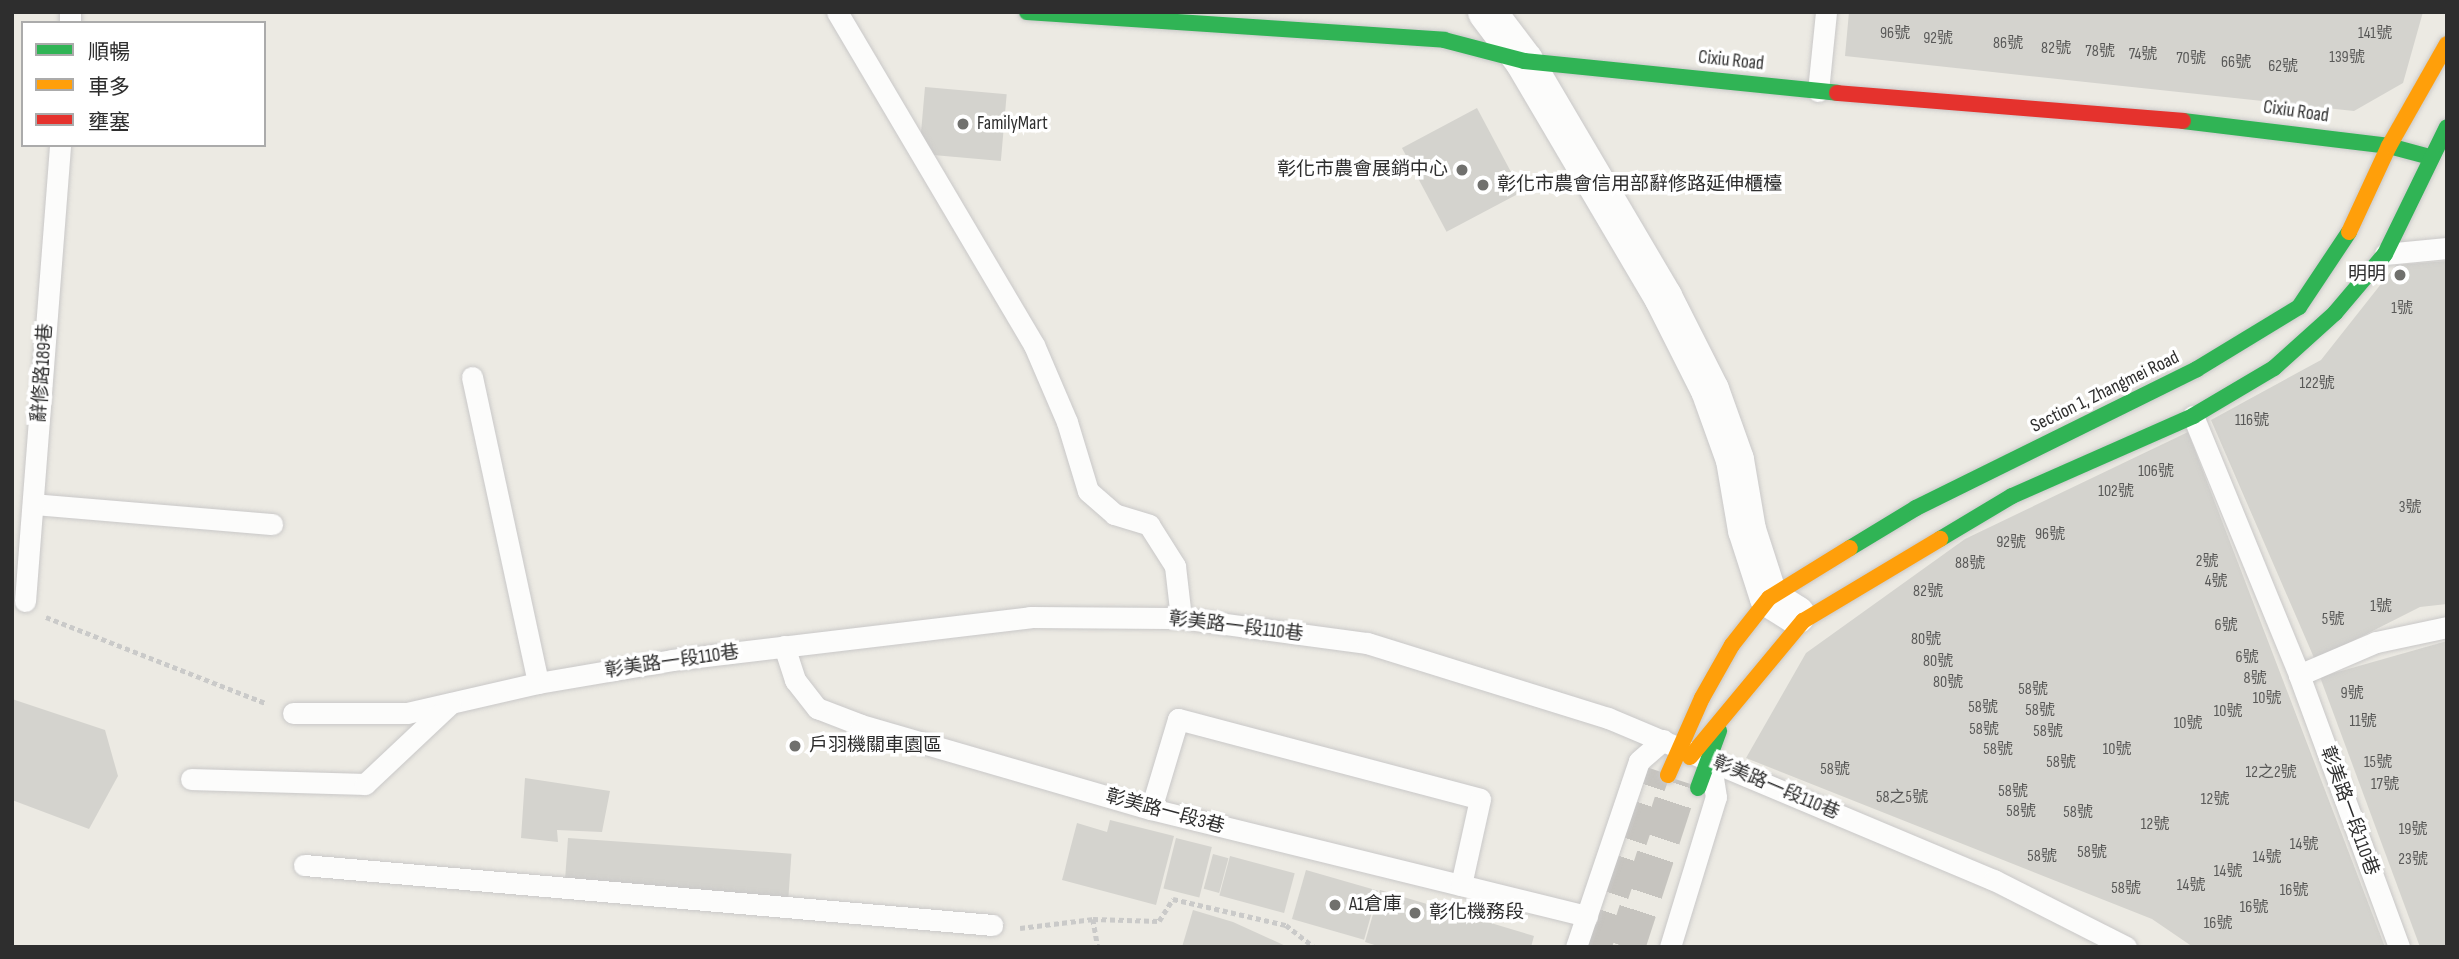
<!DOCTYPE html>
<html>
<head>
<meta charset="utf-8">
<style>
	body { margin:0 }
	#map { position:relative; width:2459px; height:959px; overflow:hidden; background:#eceae3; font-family:"Sofia Sans Condensed","Noto Sans TC",sans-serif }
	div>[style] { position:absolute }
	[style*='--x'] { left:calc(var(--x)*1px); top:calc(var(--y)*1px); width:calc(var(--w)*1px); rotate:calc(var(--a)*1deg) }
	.building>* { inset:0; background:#d4d3ce; transform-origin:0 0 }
	.secondary-tunnel>* { height:38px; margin-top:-19px; transform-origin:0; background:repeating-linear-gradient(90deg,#c6c4bf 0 38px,transparent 0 57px) }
	.path>* { height:4.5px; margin-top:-2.25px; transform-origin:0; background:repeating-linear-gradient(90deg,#cacac9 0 5px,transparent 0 8.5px) }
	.roads { filter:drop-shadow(0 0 2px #c9c8c8) drop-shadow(0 0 2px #c9c8c8) }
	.lane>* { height:21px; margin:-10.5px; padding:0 10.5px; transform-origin:10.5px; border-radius:10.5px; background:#fcfcfb }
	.street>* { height:38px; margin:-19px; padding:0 19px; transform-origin:19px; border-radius:19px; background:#fcfcfb }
	.fast>* { height:16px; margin:-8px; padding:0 8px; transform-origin:8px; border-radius:8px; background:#30b455 }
	.slow>* { height:16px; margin:-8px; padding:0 8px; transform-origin:8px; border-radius:8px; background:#ff9f0a }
	.jam>* { height:16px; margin:-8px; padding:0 8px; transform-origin:8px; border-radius:8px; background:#e5322d }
	.dots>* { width:19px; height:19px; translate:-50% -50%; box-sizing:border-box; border:4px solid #fff; border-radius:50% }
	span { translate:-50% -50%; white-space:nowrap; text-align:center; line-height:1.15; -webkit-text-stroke:7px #fff; paint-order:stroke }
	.number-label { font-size:16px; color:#585857 }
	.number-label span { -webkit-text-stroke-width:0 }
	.street-label { font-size:19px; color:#2e2e2e }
	.poi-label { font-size:19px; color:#2e2e2e }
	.left { translate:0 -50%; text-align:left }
	.right { translate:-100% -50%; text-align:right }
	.frame { position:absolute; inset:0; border:14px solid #2e2e2e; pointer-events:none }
	.legend { position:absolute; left:21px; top:21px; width:245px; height:126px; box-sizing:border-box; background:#fff; border:2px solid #ababab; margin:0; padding:9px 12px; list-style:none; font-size:21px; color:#2e2e2e }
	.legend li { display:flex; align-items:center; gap:14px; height:35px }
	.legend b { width:35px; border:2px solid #ababab }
</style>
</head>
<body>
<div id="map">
	<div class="building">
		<div style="clip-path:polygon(1849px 12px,2423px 12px,2403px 83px,2354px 111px,1845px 56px)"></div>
		<div style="left:925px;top:87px;width:82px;height:67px;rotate:5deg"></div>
		<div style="left:1477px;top:108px;width:95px;height:85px;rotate:62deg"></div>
		<div style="clip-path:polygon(2447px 261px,2447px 604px,2420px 607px,2315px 660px,2211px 420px,2321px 360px,2396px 265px)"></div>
		<div style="clip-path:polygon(2188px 432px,2385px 947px,2193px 947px,2152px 919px,1746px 758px,1806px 653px,1965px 539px)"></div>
		<div style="clip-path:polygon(2447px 641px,2447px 947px,2420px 947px,2320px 677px)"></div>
		<div style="clip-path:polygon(12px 699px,105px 730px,118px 776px,89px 829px,12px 800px)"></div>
		<div style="clip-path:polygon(525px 778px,610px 791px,602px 832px,557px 830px,558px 842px,521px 838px)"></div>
		<div style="clip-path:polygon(1110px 820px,1174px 836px,1156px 905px,1062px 880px,1077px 823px,1107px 832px)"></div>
		<div style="left:568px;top:838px;width:224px;height:52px;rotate:4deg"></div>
		<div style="left:1176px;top:838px;width:37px;height:52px;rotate:14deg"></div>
		<div style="left:1213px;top:854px;width:16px;height:36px;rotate:15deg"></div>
		<div style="left:1230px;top:856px;width:67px;height:41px;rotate:15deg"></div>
		<div style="left:1306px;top:870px;width:75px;height:51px;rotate:16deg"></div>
		<div style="clip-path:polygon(1380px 890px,1534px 936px,1531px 947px,1381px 947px,1365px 942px)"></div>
		<div style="clip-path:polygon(1193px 910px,1233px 922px,1288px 947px,1182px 947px)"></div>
	</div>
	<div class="secondary-tunnel">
		<div style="--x:1592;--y:947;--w:188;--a:-71.4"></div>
		<div style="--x:1626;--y:947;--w:175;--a:-72"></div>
	</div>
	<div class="path">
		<div style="--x:46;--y:617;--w:236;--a:21.4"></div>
		<div style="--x:1093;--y:919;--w:28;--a:80"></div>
		<div style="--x:1020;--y:928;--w:74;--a:-7"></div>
		<div style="--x:1093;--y:919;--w:66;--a:1.7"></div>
		<div style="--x:1159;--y:921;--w:26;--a:-58"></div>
		<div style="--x:1173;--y:899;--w:116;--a:13"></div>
		<div style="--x:1286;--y:925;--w:36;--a:38"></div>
	</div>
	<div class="roads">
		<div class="lane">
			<div style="--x:837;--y:12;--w:387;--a:59.4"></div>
			<div style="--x:1034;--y:345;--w:84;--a:66.8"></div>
			<div style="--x:1067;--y:422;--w:72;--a:73.1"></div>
			<div style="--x:1088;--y:491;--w:35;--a:41"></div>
			<div style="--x:1114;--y:514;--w:37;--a:17"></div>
			<div style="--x:1149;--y:525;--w:49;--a:57.6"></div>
			<div style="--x:1175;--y:566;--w:52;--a:83.4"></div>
			<div style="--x:70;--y:23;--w:11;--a:-90"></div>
			<div style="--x:1818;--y:91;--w:79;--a:-84.2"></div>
			<div style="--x:2385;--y:254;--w:62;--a:-5.5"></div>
			<div style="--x:472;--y:377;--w:313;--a:77.8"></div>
			<div style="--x:2193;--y:416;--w:280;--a:67.7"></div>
			<div style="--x:2299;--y:675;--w:290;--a:69.8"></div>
			<div style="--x:33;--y:504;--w:240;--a:4.8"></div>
			<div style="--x:25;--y:601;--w:457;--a:-85.6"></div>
			<div style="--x:784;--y:646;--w:36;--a:72"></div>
			<div style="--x:795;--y:680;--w:36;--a:52"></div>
			<div style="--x:817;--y:708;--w:47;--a:21.1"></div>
			<div style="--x:861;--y:725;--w:302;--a:16.2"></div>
			<div style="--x:1151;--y:809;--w:449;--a:13.8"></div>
			<div style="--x:2299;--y:675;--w:84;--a:-23.2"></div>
			<div style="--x:2376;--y:642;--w:73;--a:-11.9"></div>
			<div style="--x:293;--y:713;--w:114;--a:0"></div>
			<div style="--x:407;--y:713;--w:134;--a:-12.9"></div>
			<div style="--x:538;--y:683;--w:136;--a:-9.7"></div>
			<div style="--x:672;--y:660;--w:361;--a:-6.8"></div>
			<div style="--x:1030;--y:617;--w:151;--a:0.4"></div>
			<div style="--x:1181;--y:618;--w:188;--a:7.7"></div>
			<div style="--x:1367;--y:643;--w:252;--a:17.3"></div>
			<div style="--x:1608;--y:718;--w:419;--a:22.8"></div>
			<div style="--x:1994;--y:880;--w:148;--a:26.9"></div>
			<div style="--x:191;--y:779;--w:174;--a:1.6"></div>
			<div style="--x:365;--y:784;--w:117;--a:-43.3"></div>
			<div style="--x:1151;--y:809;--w:94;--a:-73.3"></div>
			<div style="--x:1178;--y:719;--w:312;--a:14.8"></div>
			<div style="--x:1480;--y:799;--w:88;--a:102.5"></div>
			<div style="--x:304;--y:865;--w:691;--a:4.98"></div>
			<div style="--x:1576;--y:947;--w:196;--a:-71.3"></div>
			<div style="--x:1639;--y:761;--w:32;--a:-41"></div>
			<div style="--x:1670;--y:947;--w:157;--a:-73"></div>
			<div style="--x:1716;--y:797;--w:30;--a:-99"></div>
		</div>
		<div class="street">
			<div style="--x:1487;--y:12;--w:61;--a:52.9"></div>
			<div style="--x:1524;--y:61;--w:274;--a:59.5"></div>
			<div style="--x:1663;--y:297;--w:104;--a:63.2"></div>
			<div style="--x:1710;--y:390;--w:74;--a:70.3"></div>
			<div style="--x:1735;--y:460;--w:71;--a:80.3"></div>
			<div style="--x:1747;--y:530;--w:71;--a:72.1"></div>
			<div style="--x:1769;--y:598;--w:32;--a:32"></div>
		</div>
		<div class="fast">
			<div style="--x:1027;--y:12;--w:418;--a:3.8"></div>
			<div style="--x:1444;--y:40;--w:83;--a:14.7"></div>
			<div style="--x:1524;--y:61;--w:315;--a:5.8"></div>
			<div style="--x:2183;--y:121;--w:208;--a:6.9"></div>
			<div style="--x:2389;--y:146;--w:42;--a:15"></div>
			<div style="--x:1940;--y:539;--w:84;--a:-30.8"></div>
			<div style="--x:2012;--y:496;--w:198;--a:-23.8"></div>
			<div style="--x:2193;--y:416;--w:94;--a:-30.7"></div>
			<div style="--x:2274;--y:368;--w:82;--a:-42"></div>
			<div style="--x:2335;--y:313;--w:77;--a:-49.7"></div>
			<div style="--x:2385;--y:254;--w:141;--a:-64"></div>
			<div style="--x:1850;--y:548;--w:77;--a:-31.2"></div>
			<div style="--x:1916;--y:508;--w:313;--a:-26.3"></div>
			<div style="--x:2197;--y:369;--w:119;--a:-31.3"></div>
			<div style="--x:2299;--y:307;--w:90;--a:-56.3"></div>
			<div style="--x:1698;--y:788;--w:61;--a:-69.8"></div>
		</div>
		<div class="slow">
			<div style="--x:2349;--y:232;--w:95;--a:-65.1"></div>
			<div style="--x:2389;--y:146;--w:117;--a:-60.4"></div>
			<div style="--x:1690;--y:757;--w:177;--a:-50.3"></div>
			<div style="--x:1803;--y:621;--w:160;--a:-30.9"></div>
			<div style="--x:1668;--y:775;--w:84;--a:-66.2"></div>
			<div style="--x:1702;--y:698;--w:61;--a:-60.5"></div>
			<div style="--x:1732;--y:645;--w:60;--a:-51.8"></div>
			<div style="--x:1769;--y:598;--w:95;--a:-31.7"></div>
		</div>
		<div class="jam">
			<div style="--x:1837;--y:93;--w:347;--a:4.6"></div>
		</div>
	</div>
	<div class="dots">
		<div style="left:963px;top:124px;background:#70706d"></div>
		<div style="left:1462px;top:170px;background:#70706d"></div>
		<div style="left:1483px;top:185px;background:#70706d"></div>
		<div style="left:2400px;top:275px;background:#70706d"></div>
		<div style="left:795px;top:746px;background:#70706d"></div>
		<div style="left:1335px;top:905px;background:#70706d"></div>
		<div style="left:1415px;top:913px;background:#70706d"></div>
	</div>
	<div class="number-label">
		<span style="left:1895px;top:34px">96號</span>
		<span style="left:2375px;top:34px">141號</span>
		<span style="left:1938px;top:39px">92號</span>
		<span style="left:2008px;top:44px">86號</span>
		<span style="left:2056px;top:49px">82號</span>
		<span style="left:2100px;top:52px">78號</span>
		<span style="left:2143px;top:55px">74號</span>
		<span style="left:2347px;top:58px">139號</span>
		<span style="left:2191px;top:59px">70號</span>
		<span style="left:2236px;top:63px">66號</span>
		<span style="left:2283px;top:67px">62號</span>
		<span style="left:2402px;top:309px">1號</span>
		<span style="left:2317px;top:384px">122號</span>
		<span style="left:2252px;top:421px">116號</span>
		<span style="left:2156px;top:472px">106號</span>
		<span style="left:2116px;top:492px">102號</span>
		<span style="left:2410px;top:508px">3號</span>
		<span style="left:2050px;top:535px">96號</span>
		<span style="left:2011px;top:543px">92號</span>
		<span style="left:2207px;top:562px">2號</span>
		<span style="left:1970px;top:564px">88號</span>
		<span style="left:2216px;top:582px">4號</span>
		<span style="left:1928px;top:592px">82號</span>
		<span style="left:2381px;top:607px">1號</span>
		<span style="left:2333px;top:620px">5號</span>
		<span style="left:2226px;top:626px">6號</span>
		<span style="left:1926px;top:640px">80號</span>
		<span style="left:2247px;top:658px">6號</span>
		<span style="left:1938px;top:662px">80號</span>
		<span style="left:2255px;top:679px">8號</span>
		<span style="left:1948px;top:683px">80號</span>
		<span style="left:2033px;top:690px">58號</span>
		<span style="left:2352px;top:694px">9號</span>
		<span style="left:2267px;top:699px">10號</span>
		<span style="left:1983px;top:708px">58號</span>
		<span style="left:2040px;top:711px">58號</span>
		<span style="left:2228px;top:712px">10號</span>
		<span style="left:2363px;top:722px">11號</span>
		<span style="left:2188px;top:724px">10號</span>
		<span style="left:1984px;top:730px">58號</span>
		<span style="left:2048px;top:732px">58號</span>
		<span style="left:1998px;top:750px">58號</span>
		<span style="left:2117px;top:750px">10號</span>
		<span style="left:2061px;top:763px">58號</span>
		<span style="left:2378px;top:763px">15號</span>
		<span style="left:1835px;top:770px">58號</span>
		<span style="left:2271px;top:773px">12之2號</span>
		<span style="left:2385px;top:785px">17號</span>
		<span style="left:2013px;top:792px">58號</span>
		<span style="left:1902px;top:798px">58之5號</span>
		<span style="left:2215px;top:800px">12號</span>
		<span style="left:2021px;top:812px">58號</span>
		<span style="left:2078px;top:813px">58號</span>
		<span style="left:2155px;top:825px">12號</span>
		<span style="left:2413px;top:830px">19號</span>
		<span style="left:2304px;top:845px">14號</span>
		<span style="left:2092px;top:853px">58號</span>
		<span style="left:2042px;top:857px">58號</span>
		<span style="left:2267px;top:858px">14號</span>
		<span style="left:2413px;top:860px">23號</span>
		<span style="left:2228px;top:872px">14號</span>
		<span style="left:2191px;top:886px">14號</span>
		<span style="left:2126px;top:889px">58號</span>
		<span style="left:2294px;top:891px">16號</span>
		<span style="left:2254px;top:908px">16號</span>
		<span style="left:2218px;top:924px">16號</span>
	</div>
	<div class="street-label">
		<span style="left:1731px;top:61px;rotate:6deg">Cixiu Road</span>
		<span style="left:2296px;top:112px;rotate:8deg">Cixiu Road</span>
		<span style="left:43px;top:373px;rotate:-86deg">辭修路189巷</span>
		<span style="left:2105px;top:392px;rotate:-26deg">Section 1, Zhangmei Road</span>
		<span style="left:1236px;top:627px;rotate:7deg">彰美路一段110巷</span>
		<span style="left:672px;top:662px;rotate:-8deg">彰美路一段110巷</span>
		<span style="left:1776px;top:788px;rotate:23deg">彰美路一段110巷</span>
		<span style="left:2349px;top:811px;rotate:70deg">彰美路一段110巷</span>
		<span style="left:1165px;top:812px;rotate:15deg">彰美路一段3巷</span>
	</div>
	<div class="poi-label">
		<span class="left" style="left:977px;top:124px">FamilyMart</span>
		<span class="right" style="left:1448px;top:170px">彰化市農會展銷中心</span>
		<span class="left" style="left:1497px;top:185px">彰化市農會信用部辭修路延伸櫃檯</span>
		<span class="right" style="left:2386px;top:275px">明明</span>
		<span class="left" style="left:809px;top:746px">戶羽機關車園區</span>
		<span class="left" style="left:1349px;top:905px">A1倉庫</span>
		<span class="left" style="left:1429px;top:913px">彰化機務段</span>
	</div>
	<div class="frame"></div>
	<ul class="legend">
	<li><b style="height:9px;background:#30b455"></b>順暢</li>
	<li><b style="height:9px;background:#ff9f0a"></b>車多</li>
	<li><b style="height:9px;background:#e5322d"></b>壅塞</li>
	</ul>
</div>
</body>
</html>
